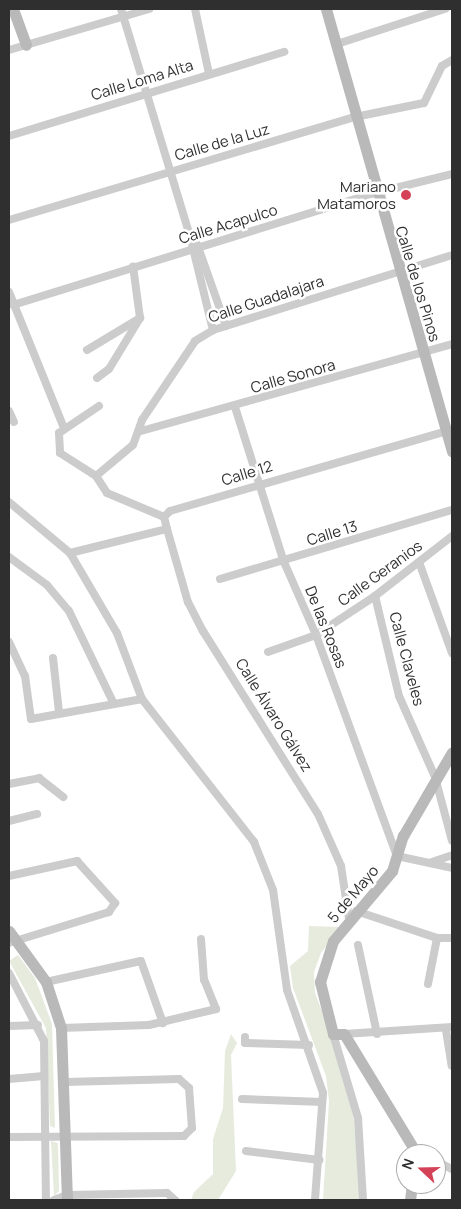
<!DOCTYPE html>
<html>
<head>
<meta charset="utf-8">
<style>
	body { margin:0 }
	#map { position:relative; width:461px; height:1209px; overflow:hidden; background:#fff; font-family:Manrope,sans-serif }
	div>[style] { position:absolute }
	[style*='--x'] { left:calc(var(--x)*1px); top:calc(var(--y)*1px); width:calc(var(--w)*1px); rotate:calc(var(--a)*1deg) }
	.green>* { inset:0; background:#e6ebde }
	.street>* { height:8px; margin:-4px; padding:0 4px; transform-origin:4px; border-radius:4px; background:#ccc }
	.secondary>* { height:11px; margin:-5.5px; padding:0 5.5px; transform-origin:5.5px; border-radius:5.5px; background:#b9b9b9 }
	.dots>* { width:14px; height:14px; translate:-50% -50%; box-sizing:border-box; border:2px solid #fff; border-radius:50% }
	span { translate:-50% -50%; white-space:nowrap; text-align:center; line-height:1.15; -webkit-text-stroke:5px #fff; paint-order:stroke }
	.street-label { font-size:15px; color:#2f2f2f }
	.poi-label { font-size:15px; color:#2f2f2f }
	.right { translate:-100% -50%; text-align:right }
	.frame { position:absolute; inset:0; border:10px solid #2f2f2f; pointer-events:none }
	.north { position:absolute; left:396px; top:1144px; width:50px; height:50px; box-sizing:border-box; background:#fff; border:1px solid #acacac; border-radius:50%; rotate:291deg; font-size:14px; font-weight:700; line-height:20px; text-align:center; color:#2f2f2f }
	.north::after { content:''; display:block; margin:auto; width:18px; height:22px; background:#d44257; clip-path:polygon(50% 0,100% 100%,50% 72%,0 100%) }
</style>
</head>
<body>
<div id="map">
	<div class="green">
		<div style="clip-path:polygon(309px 926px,341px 927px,321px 953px,314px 972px,315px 993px,350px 1083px,362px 1200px,323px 1200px,329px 1101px,326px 1076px,293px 988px,290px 966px,308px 951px)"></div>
		<div style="clip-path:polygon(18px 955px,35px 978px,52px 1024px,55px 1128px,50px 1126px,46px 1028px,9px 961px)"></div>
		<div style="clip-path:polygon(231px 1034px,237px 1043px,231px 1055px,236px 1171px,218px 1200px,191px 1200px,194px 1192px,213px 1174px,213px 1139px,223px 1108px,225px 1051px)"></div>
		<div style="clip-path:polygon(51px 1141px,58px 1143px,59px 1191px,54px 1196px)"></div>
	</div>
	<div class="street">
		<div style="--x:121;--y:9;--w:241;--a:73.1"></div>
		<div style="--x:191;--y:240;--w:93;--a:76.3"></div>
		<div style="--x:195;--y:9;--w:66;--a:77.8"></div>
		<div style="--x:337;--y:44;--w:114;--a:-18"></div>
		<div style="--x:9;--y:50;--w:146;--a:-16.3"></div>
		<div style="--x:9;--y:136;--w:288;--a:-17"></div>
		<div style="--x:9;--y:220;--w:361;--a:-16.6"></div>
		<div style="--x:355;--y:117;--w:70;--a:-11.5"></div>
		<div style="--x:424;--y:103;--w:41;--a:-64.1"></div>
		<div style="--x:442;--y:66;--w:12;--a:-31"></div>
		<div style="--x:197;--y:244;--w:87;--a:70.5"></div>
		<div style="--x:9;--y:292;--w:147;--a:68"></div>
		<div style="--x:13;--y:305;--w:379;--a:-17.2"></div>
		<div style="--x:375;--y:193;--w:79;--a:-13.9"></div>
		<div style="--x:87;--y:350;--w:62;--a:-31.1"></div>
		<div style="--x:97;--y:378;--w:15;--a:-37"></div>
		<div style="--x:109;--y:369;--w:60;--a:-58.7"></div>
		<div style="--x:140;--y:318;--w:52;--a:-97.7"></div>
		<div style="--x:99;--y:406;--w:48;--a:146"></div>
		<div style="--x:59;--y:433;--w:20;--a:87"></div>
		<div style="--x:60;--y:453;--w:43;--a:32.6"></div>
		<div style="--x:96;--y:476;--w:20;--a:57"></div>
		<div style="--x:107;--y:493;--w:62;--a:22.8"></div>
		<div style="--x:235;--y:407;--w:163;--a:72.5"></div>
		<div style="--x:284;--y:562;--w:80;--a:66.3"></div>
		<div style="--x:316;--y:635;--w:235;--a:69.9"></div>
		<div style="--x:397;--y:856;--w:56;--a:12.3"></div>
		<div style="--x:9;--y:411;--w:12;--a:66"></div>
		<div style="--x:141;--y:431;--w:323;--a:-15.6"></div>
		<div style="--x:96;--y:476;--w:48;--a:-40"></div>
		<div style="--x:133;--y:445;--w:27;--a:-70"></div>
		<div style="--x:142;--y:420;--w:95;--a:-56.1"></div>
		<div style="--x:195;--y:341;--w:21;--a:-31"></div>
		<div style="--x:213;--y:330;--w:250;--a:-17.4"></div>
		<div style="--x:9;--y:502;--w:80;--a:39.9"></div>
		<div style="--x:70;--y:553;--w:93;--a:59.6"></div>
		<div style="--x:117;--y:633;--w:71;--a:69.3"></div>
		<div style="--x:142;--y:699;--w:182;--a:51.9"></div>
		<div style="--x:254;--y:842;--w:52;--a:68.4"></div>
		<div style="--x:273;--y:890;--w:101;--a:82"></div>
		<div style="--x:287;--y:990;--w:109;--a:70.7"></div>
		<div style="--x:323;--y:1093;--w:107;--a:94.3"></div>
		<div style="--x:167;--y:529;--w:76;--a:74"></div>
		<div style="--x:188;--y:602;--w:33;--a:63"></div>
		<div style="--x:203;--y:631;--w:216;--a:57.9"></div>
		<div style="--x:318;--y:814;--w:57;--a:66.1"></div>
		<div style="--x:341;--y:866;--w:54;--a:81.4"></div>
		<div style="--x:70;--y:553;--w:100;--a:-13.9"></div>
		<div style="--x:167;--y:529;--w:12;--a:-104"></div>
		<div style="--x:164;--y:517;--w:8;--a:-45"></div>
		<div style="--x:170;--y:511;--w:288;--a:-16.1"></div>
		<div style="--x:9;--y:557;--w:47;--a:36.4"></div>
		<div style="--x:47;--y:585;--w:34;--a:50"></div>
		<div style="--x:69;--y:611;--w:103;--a:64.2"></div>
		<div style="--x:419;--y:562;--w:97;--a:70.1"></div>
		<div style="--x:220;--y:579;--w:242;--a:-16.6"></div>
		<div style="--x:375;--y:596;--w:103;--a:76.5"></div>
		<div style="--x:399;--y:696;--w:89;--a:66"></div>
		<div style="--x:435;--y:777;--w:66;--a:75.1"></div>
		<div style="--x:9;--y:642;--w:38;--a:65"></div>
		<div style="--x:25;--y:676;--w:43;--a:82.1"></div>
		<div style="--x:31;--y:719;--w:113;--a:-10.2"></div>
		<div style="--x:268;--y:652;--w:51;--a:-19.5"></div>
		<div style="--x:316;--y:635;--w:71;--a:-33.5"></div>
		<div style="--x:375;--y:596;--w:98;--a:-37.9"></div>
		<div style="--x:53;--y:658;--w:54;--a:83.7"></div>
		<div style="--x:9;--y:784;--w:31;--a:-11"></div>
		<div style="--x:39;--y:778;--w:31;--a:38"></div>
		<div style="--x:9;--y:821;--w:29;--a:-14"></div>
		<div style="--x:432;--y:862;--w:21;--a:-19"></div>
		<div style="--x:9;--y:876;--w:70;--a:-12.4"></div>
		<div style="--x:77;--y:861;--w:57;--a:47.9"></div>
		<div style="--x:115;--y:903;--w:11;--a:124"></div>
		<div style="--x:109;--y:912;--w:105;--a:162.8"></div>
		<div style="--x:356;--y:911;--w:85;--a:18.4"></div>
		<div style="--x:437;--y:938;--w:15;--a:0"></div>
		<div style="--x:358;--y:945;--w:91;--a:77.9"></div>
		<div style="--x:9;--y:973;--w:76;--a:62.8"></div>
		<div style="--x:44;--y:1041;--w:159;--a:89.3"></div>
		<div style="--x:46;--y:982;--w:97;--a:-12.5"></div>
		<div style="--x:141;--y:961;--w:66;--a:70.5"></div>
		<div style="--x:428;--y:984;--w:47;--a:-78.9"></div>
		<div style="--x:9;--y:1026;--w:29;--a:-2"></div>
		<div style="--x:61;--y:1028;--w:88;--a:-2"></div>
		<div style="--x:149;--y:1025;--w:69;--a:-13.4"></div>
		<div style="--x:216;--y:1009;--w:31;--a:-112"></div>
		<div style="--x:204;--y:980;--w:41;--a:-94.2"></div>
		<div style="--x:446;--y:1030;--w:36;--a:81"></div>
		<div style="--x:333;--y:1034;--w:88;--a:73.4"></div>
		<div style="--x:358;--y:1118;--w:82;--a:86.5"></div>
		<div style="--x:344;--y:1034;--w:108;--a:-3.7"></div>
		<div style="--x:245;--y:1037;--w:6;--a:90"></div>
		<div style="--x:245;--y:1043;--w:64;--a:1.8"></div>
		<div style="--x:9;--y:1079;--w:35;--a:-5"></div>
		<div style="--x:242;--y:1099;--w:80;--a:2.1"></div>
		<div style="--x:9;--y:1137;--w:175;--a:-0.3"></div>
		<div style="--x:184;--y:1136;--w:11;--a:-45"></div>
		<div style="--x:192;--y:1128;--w:40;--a:-94.3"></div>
		<div style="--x:189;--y:1088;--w:13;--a:-138"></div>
		<div style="--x:179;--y:1079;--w:114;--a:178.5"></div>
		<div style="--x:246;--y:1151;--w:74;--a:7"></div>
		<div style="--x:436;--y:1161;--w:18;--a:27"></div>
		<div style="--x:54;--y:1200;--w:14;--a:-21"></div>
		<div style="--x:67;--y:1195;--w:100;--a:-1.1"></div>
		<div style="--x:167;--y:1193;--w:11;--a:41"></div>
	</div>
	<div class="secondary">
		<div style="--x:13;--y:9;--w:38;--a:70"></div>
		<div style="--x:326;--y:9;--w:460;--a:74.1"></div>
		<div style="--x:9;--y:931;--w:63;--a:54"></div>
		<div style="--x:46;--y:982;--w:48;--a:71.9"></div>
		<div style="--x:61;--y:1028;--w:172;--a:88"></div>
		<div style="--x:417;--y:1154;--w:140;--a:-121.3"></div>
		<div style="--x:344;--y:1034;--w:11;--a:180"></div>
		<div style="--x:333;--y:1034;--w:54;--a:-104"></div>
		<div style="--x:320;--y:982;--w:43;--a:-72.4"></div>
		<div style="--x:333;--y:941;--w:92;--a:-49.9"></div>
		<div style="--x:392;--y:871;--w:37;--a:-73"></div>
		<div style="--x:403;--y:836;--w:97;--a:-59.7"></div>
		<div style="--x:410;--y:1200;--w:16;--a:-83"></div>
	</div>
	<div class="dots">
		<div style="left:406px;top:195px;background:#d44257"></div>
	</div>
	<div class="street-label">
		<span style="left:142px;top:80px;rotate:-17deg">Calle Loma Alta</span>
		<span style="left:222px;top:142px;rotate:-16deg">Calle de la Luz</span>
		<span style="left:228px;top:224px;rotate:-17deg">Calle Acapulco</span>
		<span style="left:418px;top:284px;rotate:73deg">Calle de los Pinos</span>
		<span style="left:266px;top:299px;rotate:-18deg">Calle Guadalajara</span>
		<span style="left:293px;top:376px;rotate:-16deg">Calle Sonora</span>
		<span style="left:247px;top:473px;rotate:-17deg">Calle 12</span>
		<span style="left:332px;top:533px;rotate:-17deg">Calle 13</span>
		<span style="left:380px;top:573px;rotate:-36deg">Calle Geranios</span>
		<span style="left:326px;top:627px;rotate:68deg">De las Rosas</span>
		<span style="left:407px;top:659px;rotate:75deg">Calle Claveles</span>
		<span style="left:274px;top:715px;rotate:58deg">Calle Álvaro Gálvez</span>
		<span style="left:353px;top:894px;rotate:-50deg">5 de Mayo</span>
	</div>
	<div class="poi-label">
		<span class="right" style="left:396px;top:195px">Mariano<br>Matamoros</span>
	</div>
	<div class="frame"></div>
	<div class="north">N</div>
</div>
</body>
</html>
